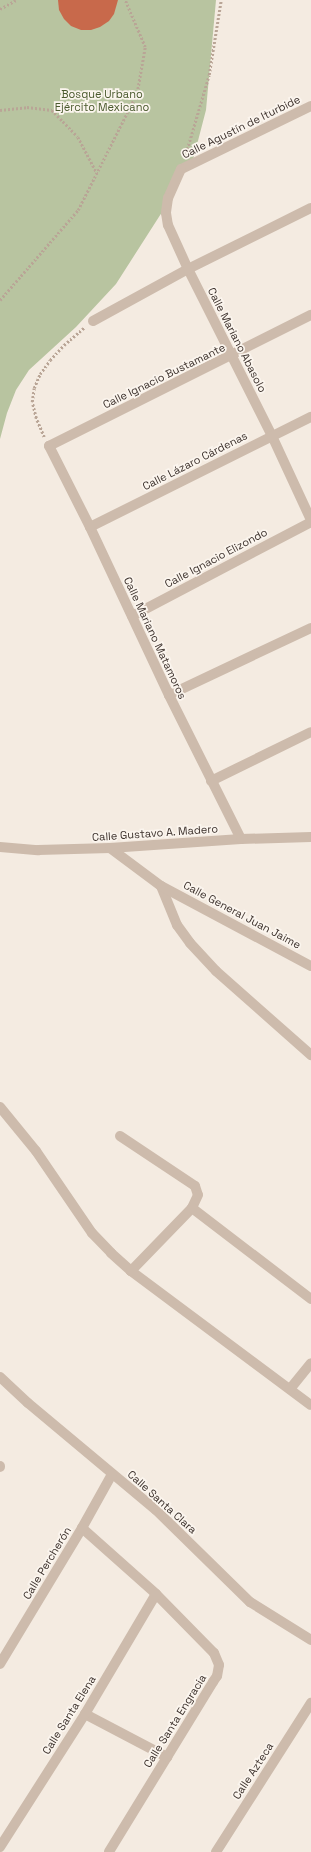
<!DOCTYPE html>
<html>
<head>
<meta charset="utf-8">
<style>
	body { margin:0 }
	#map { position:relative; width:311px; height:1852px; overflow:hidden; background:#f4ebe1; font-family:"Space Grotesk",sans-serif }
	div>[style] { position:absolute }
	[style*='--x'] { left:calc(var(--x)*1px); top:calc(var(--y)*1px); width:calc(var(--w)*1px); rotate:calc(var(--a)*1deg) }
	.green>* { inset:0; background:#b8c4a0 }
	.building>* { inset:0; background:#c8694b }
	.path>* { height:2.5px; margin-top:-1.25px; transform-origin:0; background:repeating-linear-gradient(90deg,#b9a596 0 2px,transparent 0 4px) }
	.street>* { height:10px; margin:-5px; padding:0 5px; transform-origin:5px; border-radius:5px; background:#cdbbac }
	span { translate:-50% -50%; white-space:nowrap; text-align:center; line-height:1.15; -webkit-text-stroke:3.5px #fbf5ee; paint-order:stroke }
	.park-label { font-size:11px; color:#4a5a2e }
	.street-label { font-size:11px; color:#3b302b }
</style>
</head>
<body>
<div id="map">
	<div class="green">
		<div style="clip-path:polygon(0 0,216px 0,206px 110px,193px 160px,181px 165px,164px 209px,116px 284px,76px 327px,29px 370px,16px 390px,7px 413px,0 439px)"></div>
	</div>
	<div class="building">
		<div style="clip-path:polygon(58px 0,118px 0,114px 14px,109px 21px,100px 27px,91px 30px,81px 30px,71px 26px,64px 19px,59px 10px)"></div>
	</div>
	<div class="path">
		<div style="--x:0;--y:9;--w:18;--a:-29"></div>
		<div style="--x:0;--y:110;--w:27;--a:-6"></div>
		<div style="--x:27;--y:107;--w:25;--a:7"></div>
		<div style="--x:52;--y:110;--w:37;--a:46"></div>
		<div style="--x:78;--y:137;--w:41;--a:62.2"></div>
		<div style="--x:186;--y:153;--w:81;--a:-73.6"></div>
		<div style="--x:209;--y:75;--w:76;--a:-80.9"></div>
		<div style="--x:0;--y:300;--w:119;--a:-49.1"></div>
		<div style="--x:78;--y:210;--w:131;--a:-63.2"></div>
		<div style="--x:137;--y:93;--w:47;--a:-80.1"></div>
		<div style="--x:145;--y:47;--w:51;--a:-113.1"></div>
		<div style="--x:44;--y:437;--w:21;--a:-113"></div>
		<div style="--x:36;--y:418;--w:16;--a:-104"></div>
		<div style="--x:32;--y:402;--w:14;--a:-82"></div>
		<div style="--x:34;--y:388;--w:15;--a:-67"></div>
		<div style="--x:40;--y:374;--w:17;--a:-54"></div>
		<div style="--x:50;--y:360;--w:21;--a:-47"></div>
		<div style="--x:64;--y:345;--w:28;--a:-41"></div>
	</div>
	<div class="street">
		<div style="--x:311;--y:106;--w:144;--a:154.1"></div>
		<div style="--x:181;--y:169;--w:32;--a:114"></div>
		<div style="--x:168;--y:198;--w:15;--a:98"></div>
		<div style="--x:166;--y:213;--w:12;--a:81"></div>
		<div style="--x:168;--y:225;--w:48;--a:65.6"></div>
		<div style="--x:188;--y:269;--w:187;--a:63.3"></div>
		<div style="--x:272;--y:436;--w:93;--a:65.1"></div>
		<div style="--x:93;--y:321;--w:108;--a:-28.7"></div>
		<div style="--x:188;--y:269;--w:137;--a:-26.4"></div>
		<div style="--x:90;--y:527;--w:247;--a:-26.5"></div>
		<div style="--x:132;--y:616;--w:202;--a:-27.7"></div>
		<div style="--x:169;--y:695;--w:157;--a:-25.3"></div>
		<div style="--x:211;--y:781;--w:111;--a:-26.1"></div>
		<div style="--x:241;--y:839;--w:161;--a:-116.6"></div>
		<div style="--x:169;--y:695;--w:186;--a:-115.2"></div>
		<div style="--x:90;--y:527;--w:91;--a:-116.8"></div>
		<div style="--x:49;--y:446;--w:293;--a:-26.6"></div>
		<div style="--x:0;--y:847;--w:38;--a:5"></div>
		<div style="--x:38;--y:850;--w:72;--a:-1.6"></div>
		<div style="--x:110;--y:848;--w:131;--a:-3.9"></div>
		<div style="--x:241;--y:839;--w:70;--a:-1.6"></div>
		<div style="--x:110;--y:848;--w:64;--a:36.7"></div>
		<div style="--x:161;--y:886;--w:42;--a:67.7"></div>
		<div style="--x:177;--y:925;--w:22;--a:54"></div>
		<div style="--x:190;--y:943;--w:38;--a:47"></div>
		<div style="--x:216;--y:971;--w:127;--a:41.5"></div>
		<div style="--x:161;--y:886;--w:170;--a:28.1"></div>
		<div style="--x:0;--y:1107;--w:57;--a:50.7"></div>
		<div style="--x:36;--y:1151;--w:99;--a:55.7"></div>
		<div style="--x:92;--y:1233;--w:28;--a:46"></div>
		<div style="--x:111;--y:1253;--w:27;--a:42"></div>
		<div style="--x:131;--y:1271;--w:224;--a:36.7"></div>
		<div style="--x:120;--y:1136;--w:90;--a:33.7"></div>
		<div style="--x:195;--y:1186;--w:9;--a:72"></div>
		<div style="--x:198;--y:1195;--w:14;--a:115"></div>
		<div style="--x:192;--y:1208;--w:88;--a:134.1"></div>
		<div style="--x:192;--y:1208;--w:150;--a:37.4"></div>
		<div style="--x:0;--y:1377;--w:38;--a:43"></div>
		<div style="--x:28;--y:1403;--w:167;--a:39.9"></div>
		<div style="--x:156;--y:1510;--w:132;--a:44.4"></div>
		<div style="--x:250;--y:1602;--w:72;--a:31.9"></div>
		<div style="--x:290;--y:1389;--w:33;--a:-51"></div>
		<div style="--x:0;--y:1466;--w:1;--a:90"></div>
		<div style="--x:82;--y:1528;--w:99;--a:41.7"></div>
		<div style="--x:156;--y:1594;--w:83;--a:45.5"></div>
		<div style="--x:214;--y:1653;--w:13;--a:67"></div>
		<div style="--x:219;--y:1665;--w:11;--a:100"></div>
		<div style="--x:217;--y:1676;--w:7;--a:124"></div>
		<div style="--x:213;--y:1682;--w:199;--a:121.5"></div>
		<div style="--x:0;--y:1664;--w:159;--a:-58.9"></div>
		<div style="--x:82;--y:1528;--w:62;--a:-60.9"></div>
		<div style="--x:85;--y:1714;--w:93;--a:27.7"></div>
		<div style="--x:0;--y:1847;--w:158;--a:-57.4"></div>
		<div style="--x:85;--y:1714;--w:139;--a:-59.4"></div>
		<div style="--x:216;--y:1852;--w:177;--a:-57.5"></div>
	</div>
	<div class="park-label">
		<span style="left:102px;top:101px">Bosque Urbano<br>Ejército Mexicano</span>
	</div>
	<div class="street-label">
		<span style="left:241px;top:127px;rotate:-26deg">Calle Agustín de Iturbide</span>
		<span style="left:237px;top:340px;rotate:63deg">Calle Mariano Abasolo</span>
		<span style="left:164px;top:376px;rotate:-26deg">Calle Ignacio Bustamante</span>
		<span style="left:195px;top:461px;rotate:-27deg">Calle Lázaro Cárdenas</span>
		<span style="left:216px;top:558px;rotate:-28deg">Calle Ignacio Elizondo</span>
		<span style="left:155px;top:638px;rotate:65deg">Calle Mariano Matamoros</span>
		<span style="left:155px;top:833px;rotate:-4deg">Calle Gustavo A. Madero</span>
		<span style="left:242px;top:915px;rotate:28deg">Calle General Juan Jaime</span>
		<span style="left:162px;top:1502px;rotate:42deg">Calle Santa Clara</span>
		<span style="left:47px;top:1563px;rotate:-59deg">Calle Percherón</span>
		<span style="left:69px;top:1715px;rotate:-58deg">Calle Santa Elena</span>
		<span style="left:175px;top:1721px;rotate:-58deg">Calle Santa Engracia</span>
		<span style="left:253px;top:1771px;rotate:-57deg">Calle Azteca</span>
	</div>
</div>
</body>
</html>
